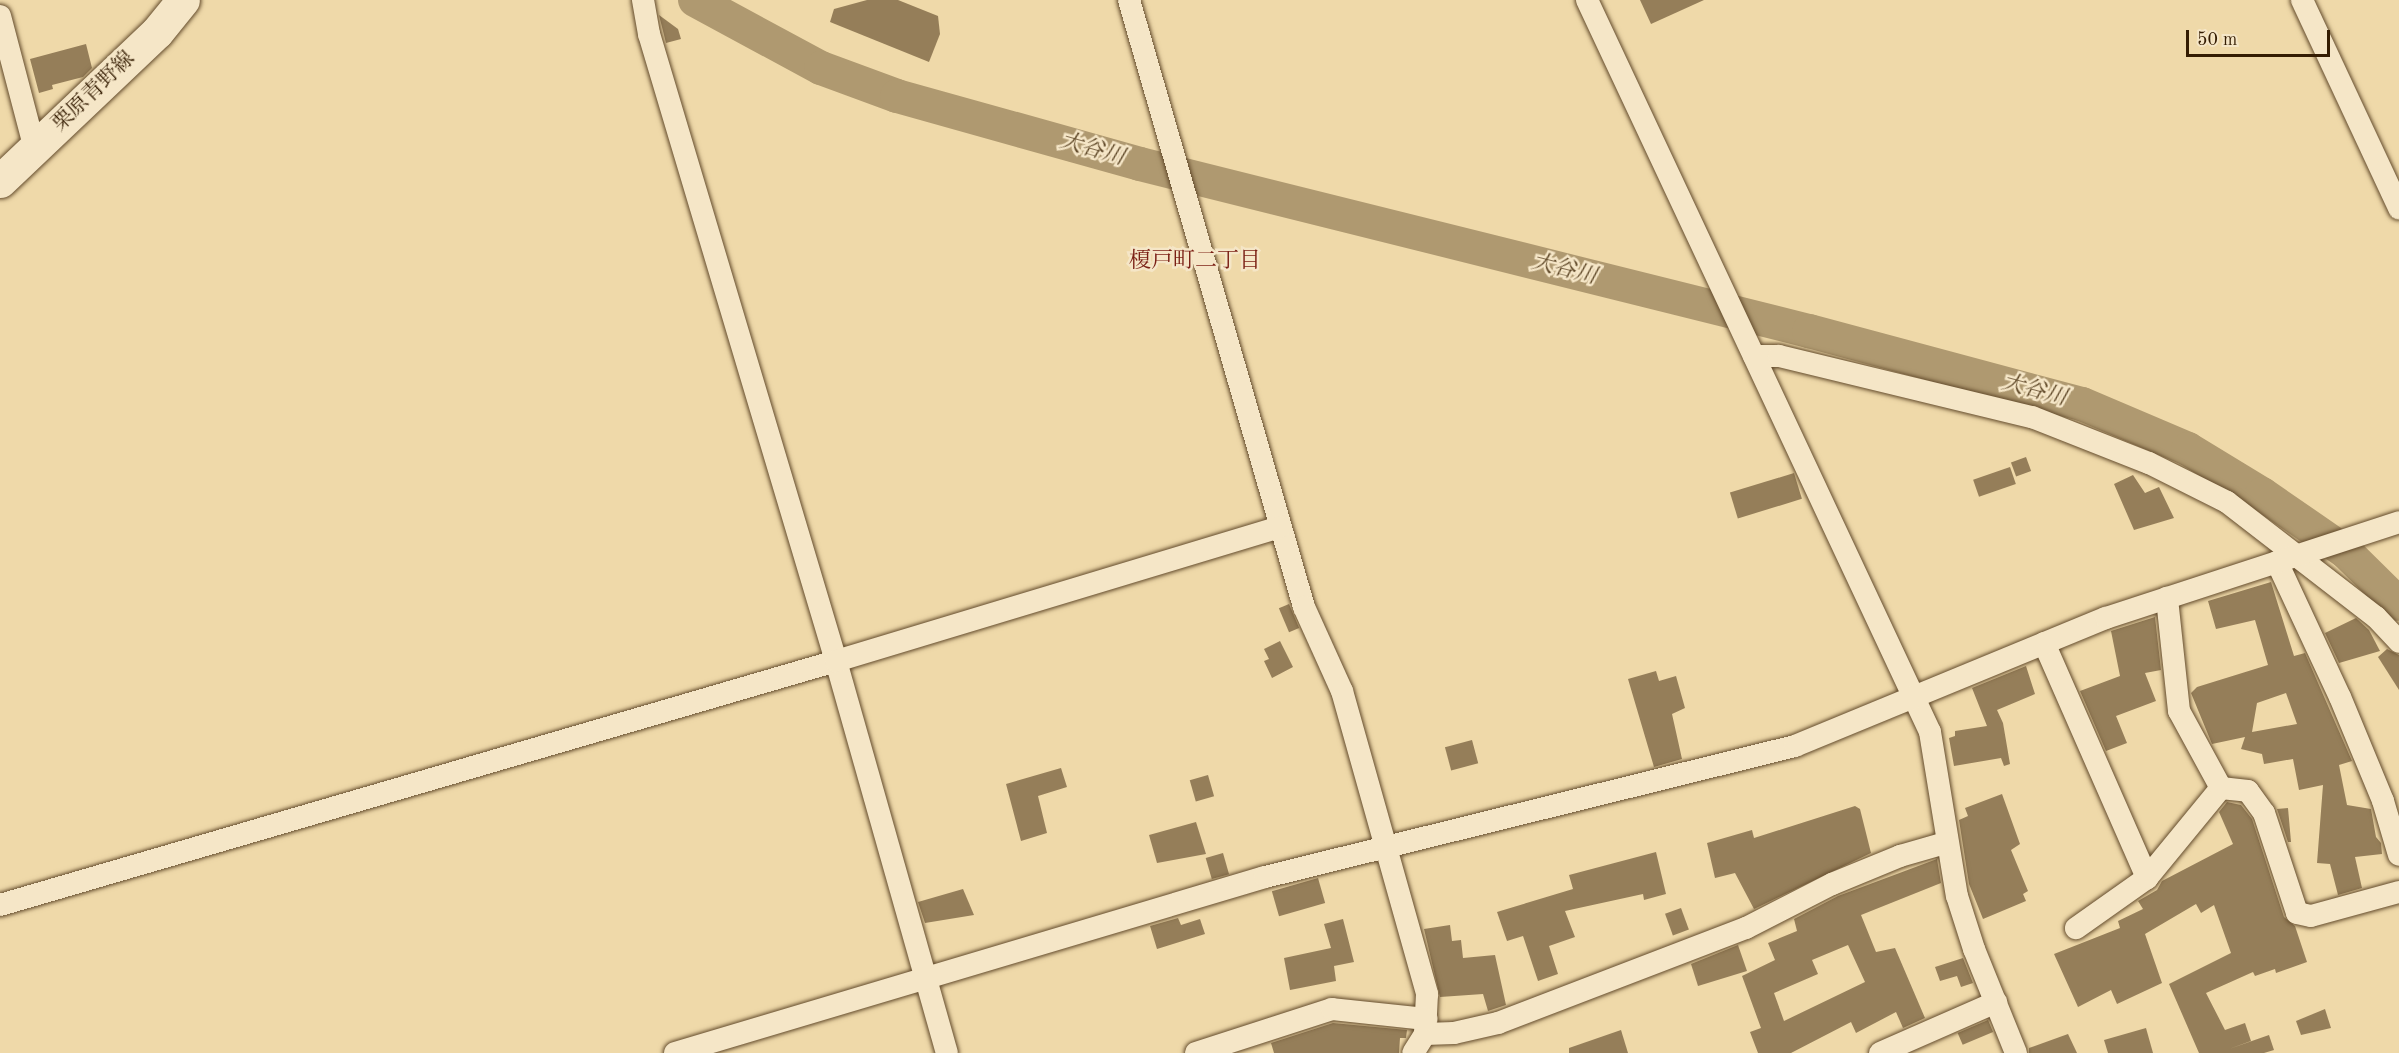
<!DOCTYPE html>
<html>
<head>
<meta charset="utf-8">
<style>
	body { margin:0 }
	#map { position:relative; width:2399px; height:1053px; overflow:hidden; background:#efd9a9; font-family:"Old Standard TT","Noto Serif JP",serif }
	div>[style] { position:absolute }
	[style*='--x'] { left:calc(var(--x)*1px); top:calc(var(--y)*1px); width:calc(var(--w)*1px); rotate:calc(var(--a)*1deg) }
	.river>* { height:34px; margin:-17px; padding:0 17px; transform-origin:17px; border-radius:17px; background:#af9970 }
	.building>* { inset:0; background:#957e59; transform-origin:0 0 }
	.roads { filter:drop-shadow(0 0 2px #634b2c) drop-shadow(0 0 2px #634b2c) }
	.minor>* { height:22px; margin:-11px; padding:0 11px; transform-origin:11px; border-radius:11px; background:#f5e6c7 }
	.secondary>* { height:33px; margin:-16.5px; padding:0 16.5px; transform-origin:16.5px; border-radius:16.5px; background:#f5e6c7 }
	span { translate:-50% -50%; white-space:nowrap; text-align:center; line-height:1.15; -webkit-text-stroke:5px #f5e6c7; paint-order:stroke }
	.street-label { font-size:21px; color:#341c02 }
	.water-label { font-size:22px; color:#5f4828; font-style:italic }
	.neighbourhood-label { font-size:22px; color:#7a1f14 }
	.scale { position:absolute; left:2186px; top:30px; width:144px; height:27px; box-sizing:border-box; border:3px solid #341c02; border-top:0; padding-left:8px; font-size:18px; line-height:21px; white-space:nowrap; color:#341c02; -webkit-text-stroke:4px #f5e6c7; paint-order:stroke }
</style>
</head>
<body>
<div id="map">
	<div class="river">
		<div style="--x:695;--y:0;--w:143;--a:28.4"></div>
		<div style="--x:821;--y:68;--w:81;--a:20.2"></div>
		<div style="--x:897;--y:96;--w:252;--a:15.6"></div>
		<div style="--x:1140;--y:164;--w:690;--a:14.02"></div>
		<div style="--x:1809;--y:331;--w:283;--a:15"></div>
		<div style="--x:2082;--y:404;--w:115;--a:23"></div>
		<div style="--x:2188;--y:449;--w:87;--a:31.3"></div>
		<div style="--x:2262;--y:494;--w:102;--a:34.6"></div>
		<div style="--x:2346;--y:552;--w:74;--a:44.5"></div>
	</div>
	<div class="building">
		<div style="clip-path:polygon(867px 0,898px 0,938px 16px,940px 34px,929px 62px,830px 22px,834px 9px)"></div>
		<div style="clip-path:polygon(1640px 0,1704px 0,1651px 24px)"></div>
		<div style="clip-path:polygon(659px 15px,678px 29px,681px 39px,666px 43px)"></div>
		<div style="clip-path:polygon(86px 44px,92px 68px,83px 77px,52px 85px,53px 89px,39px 93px,30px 59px)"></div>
		<div style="left:2026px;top:457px;width:15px;height:16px;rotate:70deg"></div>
		<div style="left:2010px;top:467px;width:18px;height:39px;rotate:71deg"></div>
		<div style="left:1794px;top:473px;width:27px;height:67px;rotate:73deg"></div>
		<div style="clip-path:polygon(2133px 475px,2145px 493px,2159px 487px,2174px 518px,2134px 530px,2114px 484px)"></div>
		<div style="clip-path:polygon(evenodd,2271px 582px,2294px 656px,2305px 653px,2352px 761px,2339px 765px,2347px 805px,2371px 809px,2376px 837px,2381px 843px,2382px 854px,2355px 857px,2362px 888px,2338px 895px,2330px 864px,2317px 863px,2323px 785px,2299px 790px,2293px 759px,2264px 764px,2262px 754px,2241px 749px,2245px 737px,2212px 744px,2191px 693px,2197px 687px,2268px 665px,2255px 620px,2216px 629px,2208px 601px,2271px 582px,2286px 693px,2297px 724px,2252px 732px,2257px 703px,2286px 693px)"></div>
		<div style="left:1289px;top:604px;width:26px;height:11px;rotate:67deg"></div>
		<div style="clip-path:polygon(2155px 617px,2161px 670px,2145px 673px,2156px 701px,2116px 716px,2127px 743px,2106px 751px,2080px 691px,2120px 676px,2111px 631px)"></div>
		<div style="clip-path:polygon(2356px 618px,2369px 630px,2380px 651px,2339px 663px,2325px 633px)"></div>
		<div style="clip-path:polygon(1280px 641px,1293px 667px,1272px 678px,1264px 661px,1269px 659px,1264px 649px)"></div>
		<div style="clip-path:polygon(2387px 649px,2399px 655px,2399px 690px,2378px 657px)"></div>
		<div style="clip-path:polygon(2026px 666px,2035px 694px,1997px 710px,2003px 723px,2010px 764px,2004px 766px,2001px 758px,1954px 766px,1949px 738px,1955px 736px,1955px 731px,1987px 726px,1972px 688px)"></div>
		<div style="clip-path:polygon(1656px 671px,1659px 681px,1676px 676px,1685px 708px,1672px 714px,1682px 759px,1654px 767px,1628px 679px)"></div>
		<div style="left:1472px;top:740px;width:24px;height:28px;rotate:75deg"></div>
		<div style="clip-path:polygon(1061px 768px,1067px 787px,1038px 796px,1047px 833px,1021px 841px,1006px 784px)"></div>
		<div style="left:1208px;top:775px;width:22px;height:19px;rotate:74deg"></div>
		<div style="clip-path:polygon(2002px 794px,2020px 844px,2011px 850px,2028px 891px,2023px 894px,2026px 901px,1983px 919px,1969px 884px,1959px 820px,1968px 816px,1965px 808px)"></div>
		<div style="clip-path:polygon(2227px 802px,2241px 805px,2252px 819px,2284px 917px,2295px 926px,2307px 962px,2276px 973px,2275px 969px,2255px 976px,2253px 972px,2206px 993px,2225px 1030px,2245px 1023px,2251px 1041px,2229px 1049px,2269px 1035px,2274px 1050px,2264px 1053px,2199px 1053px,2169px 984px,2231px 953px,2214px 905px,2201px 913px,2196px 904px,2145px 934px,2162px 983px,2117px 1004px,2111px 990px,2078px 1007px,2054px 954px,2120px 928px,2118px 921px,2143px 909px,2138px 901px,2157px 890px,2162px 881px,2233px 844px,2219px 812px)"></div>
		<div style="clip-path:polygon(1855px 806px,1860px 809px,1871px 853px,1754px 909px,1735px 873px,1715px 878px,1707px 843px,1752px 830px,1754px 838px)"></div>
		<div style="clip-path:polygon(2288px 808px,2291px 842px,2288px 842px,2277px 809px)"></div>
		<div style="clip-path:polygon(1196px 822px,1206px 854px,1157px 863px,1149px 835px)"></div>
		<div style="clip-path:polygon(1656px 852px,1666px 894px,1644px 900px,1643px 894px,1565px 911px,1575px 937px,1549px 946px,1558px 974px,1538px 981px,1523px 936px,1507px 941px,1497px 912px,1573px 889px,1569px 875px)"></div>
		<div style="left:1223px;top:853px;width:22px;height:18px;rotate:74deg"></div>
		<div style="clip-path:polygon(evenodd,1937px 859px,1941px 883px,1861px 915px,1876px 952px,1895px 948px,1925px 1018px,1903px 1028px,1896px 1012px,1856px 1033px,1851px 1022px,1791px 1053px,1758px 1053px,1750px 1032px,1761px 1028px,1742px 976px,1775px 960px,1768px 943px,1797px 931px,1794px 919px,1838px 896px,1937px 859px,1848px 945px,1865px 982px,1784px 1021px,1774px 993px,1818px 974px,1812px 960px,1848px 945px)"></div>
		<div style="left:1318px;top:878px;width:26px;height:48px;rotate:74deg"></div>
		<div style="clip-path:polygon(963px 889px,974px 915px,925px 923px,918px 902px)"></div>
		<div style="left:1681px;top:908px;width:23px;height:17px;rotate:70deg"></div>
		<div style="clip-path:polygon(1178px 918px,1181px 925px,1200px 919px,1205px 934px,1157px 949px,1150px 926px)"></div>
		<div style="clip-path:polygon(1343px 919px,1354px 962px,1334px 966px,1336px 981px,1290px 990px,1284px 958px,1331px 948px,1324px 924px)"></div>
		<div style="clip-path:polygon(1450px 925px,1452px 941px,1461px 940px,1463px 958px,1495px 955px,1506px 1005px,1488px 1011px,1483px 994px,1440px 997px,1424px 929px)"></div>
		<div style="clip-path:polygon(1738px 945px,1747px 971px,1698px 986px,1691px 964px)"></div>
		<div style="clip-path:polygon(1963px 958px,1973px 983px,1961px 987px,1957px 976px,1940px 981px,1935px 967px)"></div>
		<div style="clip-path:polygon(2325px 1009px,2331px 1028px,2301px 1035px,2296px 1021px)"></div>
		<div style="left:1988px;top:1020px;width:13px;height:33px;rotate:67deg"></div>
		<div style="clip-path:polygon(1333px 1023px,1407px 1030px,1406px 1038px,1400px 1038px,1399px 1053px,1274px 1053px,1271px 1043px)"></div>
		<div style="clip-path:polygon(2146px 1028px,2153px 1053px,2108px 1053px,2104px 1040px)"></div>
		<div style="clip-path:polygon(1621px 1030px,1628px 1053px,1569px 1053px,1569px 1048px)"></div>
		<div style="clip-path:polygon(2068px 1034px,2077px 1053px,2029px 1053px,2029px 1048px)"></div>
	</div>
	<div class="roads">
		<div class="minor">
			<div style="--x:643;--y:0;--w:35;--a:80"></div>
			<div style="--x:649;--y:34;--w:654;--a:73.39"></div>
			<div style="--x:836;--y:661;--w:407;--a:74.2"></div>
			<div style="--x:1129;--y:0;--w:632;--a:73.92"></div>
			<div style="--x:1304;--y:607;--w:92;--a:65.7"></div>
			<div style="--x:1342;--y:691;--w:315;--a:74.3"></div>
			<div style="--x:1427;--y:994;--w:40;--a:92.9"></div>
			<div style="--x:1425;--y:1034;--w:22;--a:122"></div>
			<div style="--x:1587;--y:0;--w:808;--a:64.89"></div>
			<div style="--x:1930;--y:732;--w:166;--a:80.7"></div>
			<div style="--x:1957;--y:896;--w:56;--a:72.2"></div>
			<div style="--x:1974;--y:949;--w:112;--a:68"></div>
			<div style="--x:2302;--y:0;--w:230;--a:65"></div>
			<div style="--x:0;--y:16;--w:138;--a:75.3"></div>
			<div style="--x:1754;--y:356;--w:25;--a:0"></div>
			<div style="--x:1779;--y:356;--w:260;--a:13.6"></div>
			<div style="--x:2032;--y:417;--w:126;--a:21.5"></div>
			<div style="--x:2149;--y:463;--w:87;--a:26.6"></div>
			<div style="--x:2227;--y:502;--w:188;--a:37.7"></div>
			<div style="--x:2376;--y:617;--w:34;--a:47"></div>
			<div style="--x:2277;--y:562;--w:149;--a:65"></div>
			<div style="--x:2340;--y:697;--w:113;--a:67.5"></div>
			<div style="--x:2383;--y:801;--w:56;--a:73.5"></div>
			<div style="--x:2044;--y:643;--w:257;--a:66.3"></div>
			<div style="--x:2147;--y:878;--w:87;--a:144.8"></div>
			<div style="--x:2221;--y:788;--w:27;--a:6"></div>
			<div style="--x:2248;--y:791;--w:27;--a:54"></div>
			<div style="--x:2264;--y:813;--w:105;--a:71.7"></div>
			<div style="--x:2297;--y:913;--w:14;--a:12"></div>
			<div style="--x:2311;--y:916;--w:91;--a:-15.3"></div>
			<div style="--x:2147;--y:878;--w:117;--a:-50.6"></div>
			<div style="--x:2221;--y:788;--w:88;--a:-118.6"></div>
			<div style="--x:2179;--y:711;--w:114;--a:-96.1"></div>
			<div style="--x:0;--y:905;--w:871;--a:-16.27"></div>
			<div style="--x:836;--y:661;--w:464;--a:-16.8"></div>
			<div style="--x:1425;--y:1034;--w:29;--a:-2"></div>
			<div style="--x:1454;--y:1033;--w:45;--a:-12.8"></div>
			<div style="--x:1498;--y:1023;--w:266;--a:-21"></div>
			<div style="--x:1746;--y:928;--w:97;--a:-27.1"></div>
			<div style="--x:1832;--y:884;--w:74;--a:-22.4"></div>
			<div style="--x:1900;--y:856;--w:47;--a:-16.1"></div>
			<div style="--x:675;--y:1053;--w:616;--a:-16.61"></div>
			<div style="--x:1265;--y:877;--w:546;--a:-13.88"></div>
			<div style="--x:1795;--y:746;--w:336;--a:-22.4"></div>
			<div style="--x:2106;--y:618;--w:308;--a:-18.1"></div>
			<div style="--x:1196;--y:1053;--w:143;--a:-17.9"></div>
			<div style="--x:1332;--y:1009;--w:95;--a:6.1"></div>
			<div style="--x:1880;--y:1053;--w:127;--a:-23.7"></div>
		</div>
		<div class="secondary">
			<div style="--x:0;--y:181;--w:216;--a:-43.5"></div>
			<div style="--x:157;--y:32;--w:41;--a:-50.9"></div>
		</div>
	</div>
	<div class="street-label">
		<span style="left:94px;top:92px;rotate:-44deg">栗原青野線</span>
	</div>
	<div class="water-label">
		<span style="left:1092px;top:150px;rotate:16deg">大谷川</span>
		<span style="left:1564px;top:270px;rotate:14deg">大谷川</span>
		<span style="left:2034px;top:391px;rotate:15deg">大谷川</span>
	</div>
	<div class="neighbourhood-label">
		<span style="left:1195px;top:262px">榎戸町二丁目</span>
	</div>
	<div class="scale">50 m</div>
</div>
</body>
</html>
